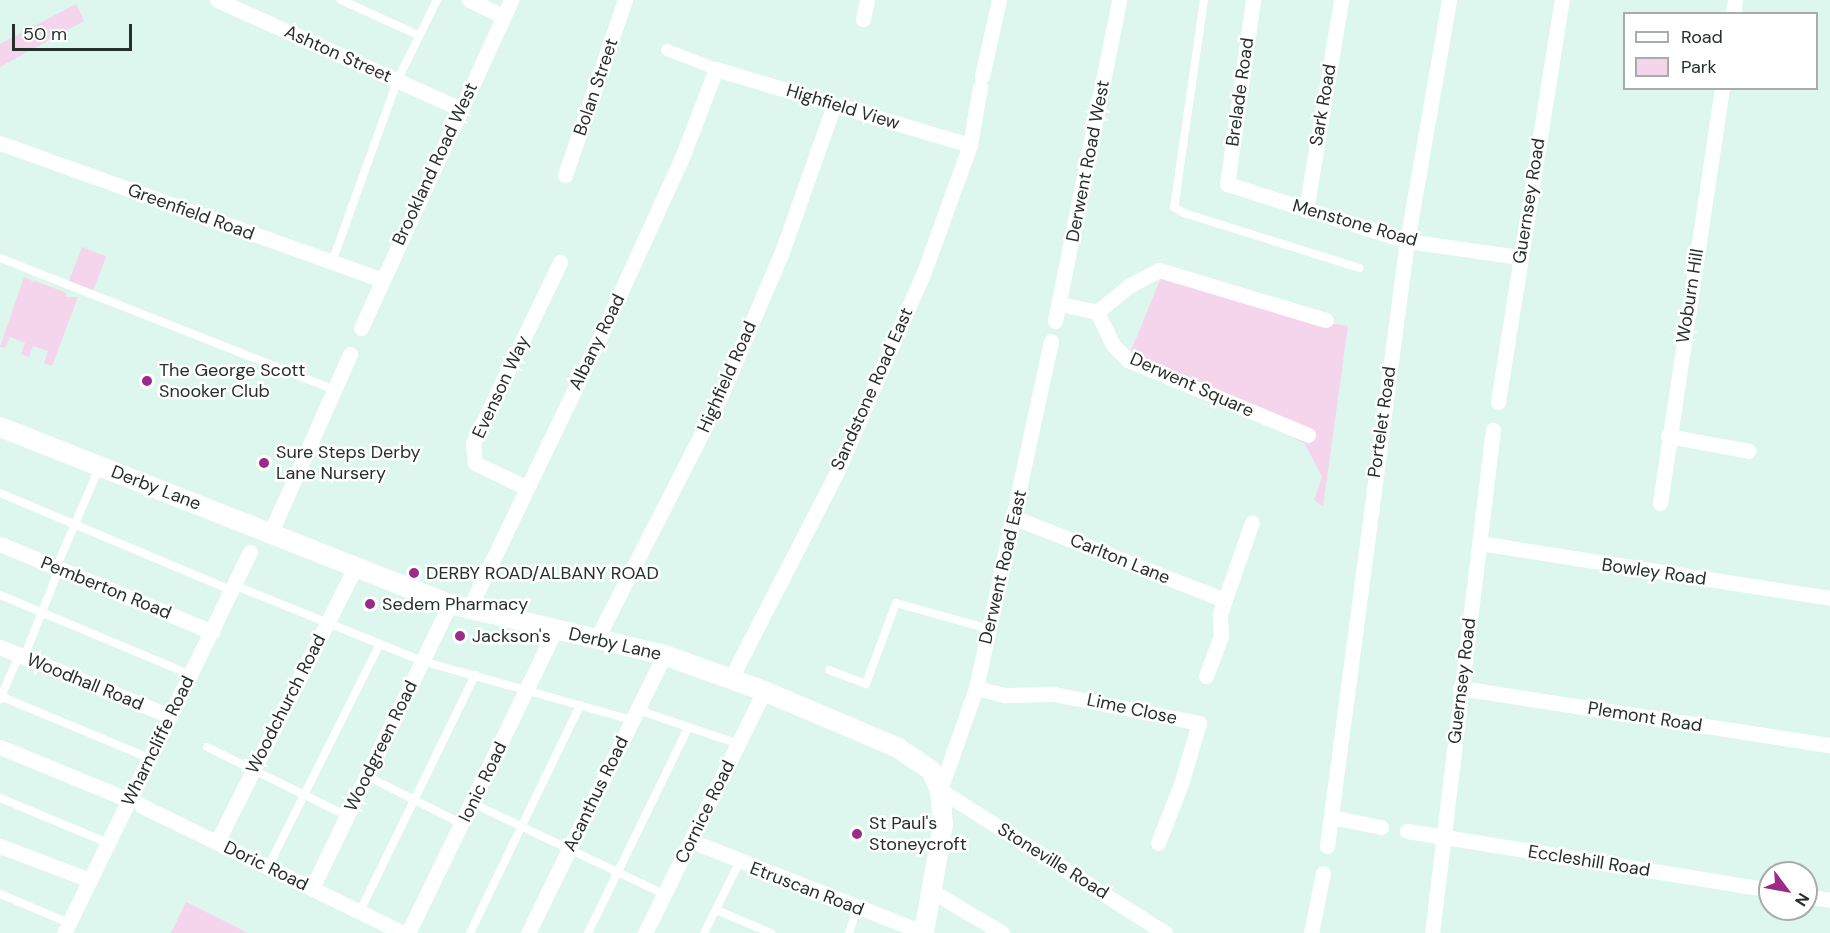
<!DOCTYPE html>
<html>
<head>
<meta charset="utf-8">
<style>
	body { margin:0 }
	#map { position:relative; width:1830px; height:933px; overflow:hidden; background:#ddf7ee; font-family:"DM Sans",sans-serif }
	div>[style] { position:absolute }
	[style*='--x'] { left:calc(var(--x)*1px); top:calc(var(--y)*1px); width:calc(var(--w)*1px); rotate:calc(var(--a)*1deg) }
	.green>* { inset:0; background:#f5d5ec; transform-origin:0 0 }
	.service>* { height:8px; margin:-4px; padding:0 4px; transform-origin:4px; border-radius:4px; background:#fff }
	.pedestrian>* { height:12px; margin:-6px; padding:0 6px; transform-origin:6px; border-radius:6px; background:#fff }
	.minor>* { height:15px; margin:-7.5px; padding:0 7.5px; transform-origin:7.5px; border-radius:7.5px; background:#fff }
	.tertiary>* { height:20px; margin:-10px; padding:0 10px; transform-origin:10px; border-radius:10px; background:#fff }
	.dots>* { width:16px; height:16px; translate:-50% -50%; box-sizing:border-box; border:3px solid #fff; border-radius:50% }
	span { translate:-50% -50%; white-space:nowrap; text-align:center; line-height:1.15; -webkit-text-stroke:5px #fff; paint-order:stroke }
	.street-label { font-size:18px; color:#252f2c }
	.poi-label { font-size:18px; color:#252f2c }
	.left { translate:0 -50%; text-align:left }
	.legend { position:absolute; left:1623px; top:12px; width:195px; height:78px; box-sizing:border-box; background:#fff; border:2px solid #a8acab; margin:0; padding:8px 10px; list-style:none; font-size:18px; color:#252f2c }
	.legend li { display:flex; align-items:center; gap:12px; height:30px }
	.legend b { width:30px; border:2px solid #a8acab }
	.north { position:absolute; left:1758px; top:861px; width:60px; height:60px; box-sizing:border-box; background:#fff; border:2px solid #a8acab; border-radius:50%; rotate:122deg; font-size:16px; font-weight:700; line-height:24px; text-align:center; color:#252f2c }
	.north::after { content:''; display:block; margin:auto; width:21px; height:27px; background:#9c2b88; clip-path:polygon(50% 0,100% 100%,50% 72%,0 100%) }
	.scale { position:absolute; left:12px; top:24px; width:120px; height:27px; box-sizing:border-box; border:3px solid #252f2c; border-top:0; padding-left:8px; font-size:18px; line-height:21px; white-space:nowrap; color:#252f2c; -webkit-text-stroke:4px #fff; paint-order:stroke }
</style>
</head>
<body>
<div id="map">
	<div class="green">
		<div style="clip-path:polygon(76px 4px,84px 21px,0 67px,0 44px)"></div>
		<div style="left:82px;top:247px;width:26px;height:37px;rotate:21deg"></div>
		<div style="clip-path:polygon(1162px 275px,1321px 322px,1348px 326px,1323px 507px,1314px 500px,1322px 477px,1305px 444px,1130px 353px)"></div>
		<div style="clip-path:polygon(24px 277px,32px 280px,31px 283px,35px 281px,67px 293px,65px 297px,78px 297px,52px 366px,44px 363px,48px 351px,33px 346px,29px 357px,21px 354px,25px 343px,10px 337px,5px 348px,0 347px)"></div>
		<div style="clip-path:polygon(186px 902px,248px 933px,171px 933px)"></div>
	</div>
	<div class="service">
		<div style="--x:341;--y:0;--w:85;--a:24.4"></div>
		<div style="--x:1204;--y:0;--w:209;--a:98.2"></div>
		<div style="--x:1174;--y:207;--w:12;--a:31"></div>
		<div style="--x:1184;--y:213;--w:184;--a:17.4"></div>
		<div style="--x:0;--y:258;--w:358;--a:21.5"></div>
		<div style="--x:332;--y:262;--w:192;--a:-70.2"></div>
		<div style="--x:397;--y:81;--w:90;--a:-63.7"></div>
		<div style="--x:0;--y:493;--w:251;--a:22.8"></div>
		<div style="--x:56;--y:568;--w:109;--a:-66.7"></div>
		<div style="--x:234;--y:585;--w:203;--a:22"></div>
		<div style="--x:422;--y:661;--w:218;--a:15.7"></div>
		<div style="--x:0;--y:595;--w:207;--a:22.7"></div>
		<div style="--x:24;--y:657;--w:95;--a:-68.3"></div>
		<div style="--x:829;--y:670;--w:40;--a:21"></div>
		<div style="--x:866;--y:684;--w:86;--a:-69.7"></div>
		<div style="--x:896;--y:603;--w:97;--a:15.6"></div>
		<div style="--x:0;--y:696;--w:161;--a:22.6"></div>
		<div style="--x:0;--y:699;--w:48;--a:-66.6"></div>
		<div style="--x:638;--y:710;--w:107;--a:18.6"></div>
		<div style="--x:207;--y:747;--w:156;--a:26.2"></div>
		<div style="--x:367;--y:776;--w:106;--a:26.8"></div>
		<div style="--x:0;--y:798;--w:117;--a:22.6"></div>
		<div style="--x:472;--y:803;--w:212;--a:25.4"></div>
		<div style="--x:268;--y:867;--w:250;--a:-63.4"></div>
		<div style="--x:0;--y:894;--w:75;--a:22.8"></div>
		<div style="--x:716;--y:910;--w:60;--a:22.7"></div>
		<div style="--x:360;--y:911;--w:263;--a:-64"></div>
		<div style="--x:470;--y:933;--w:253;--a:-64.2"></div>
		<div style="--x:588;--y:933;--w:228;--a:-64"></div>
		<div style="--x:704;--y:933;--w:78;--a:-63.4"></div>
		<div style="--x:849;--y:933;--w:26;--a:-72"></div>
	</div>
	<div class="pedestrian">
		<div style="--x:667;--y:50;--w:53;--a:21.2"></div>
	</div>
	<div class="minor">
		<div style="--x:217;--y:0;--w:265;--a:24.1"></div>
		<div style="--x:469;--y:0;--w:38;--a:25"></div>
		<div style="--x:1253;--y:0;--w:186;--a:98"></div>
		<div style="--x:1227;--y:184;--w:189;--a:17.6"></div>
		<div style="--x:1407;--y:241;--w:114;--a:8.1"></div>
		<div style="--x:1733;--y:14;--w:14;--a:-82"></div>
		<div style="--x:863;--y:19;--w:19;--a:-78"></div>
		<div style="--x:982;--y:76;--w:78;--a:-77.4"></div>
		<div style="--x:0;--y:143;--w:406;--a:19.7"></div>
		<div style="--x:565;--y:175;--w:185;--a:-71.1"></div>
		<div style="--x:1306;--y:210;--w:213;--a:-80.5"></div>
		<div style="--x:1060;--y:304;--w:38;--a:12"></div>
		<div style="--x:1097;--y:312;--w:43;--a:-39.3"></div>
		<div style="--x:1130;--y:285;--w:33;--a:-27"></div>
		<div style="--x:1159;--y:270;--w:174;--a:16.7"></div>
		<div style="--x:1097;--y:312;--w:37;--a:64"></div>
		<div style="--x:1113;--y:345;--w:21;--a:45"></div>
		<div style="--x:1128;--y:360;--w:195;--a:22.6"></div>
		<div style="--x:1055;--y:321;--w:327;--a:-78.7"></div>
		<div style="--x:361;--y:328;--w:361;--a:-65.4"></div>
		<div style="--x:1051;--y:341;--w:355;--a:102.2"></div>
		<div style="--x:976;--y:688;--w:108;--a:109.4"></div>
		<div style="--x:940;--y:790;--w:267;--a:32.4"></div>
		<div style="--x:1498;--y:402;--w:407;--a:-81"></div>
		<div style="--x:1668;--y:436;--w:82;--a:10.5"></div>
		<div style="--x:525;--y:487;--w:55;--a:-154.4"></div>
		<div style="--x:475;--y:463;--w:20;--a:-96"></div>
		<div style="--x:473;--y:443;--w:201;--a:-64.3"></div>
		<div style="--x:1660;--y:503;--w:420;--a:-81.5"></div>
		<div style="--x:1015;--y:518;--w:225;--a:21.4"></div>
		<div style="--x:270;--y:534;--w:197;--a:-66"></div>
		<div style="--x:1479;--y:543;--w:355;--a:8.9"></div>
		<div style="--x:0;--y:544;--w:230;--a:22.5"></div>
		<div style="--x:468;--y:611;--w:309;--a:-64.3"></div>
		<div style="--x:602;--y:333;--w:190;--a:-65.5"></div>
		<div style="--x:681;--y:160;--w:97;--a:-69"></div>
		<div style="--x:716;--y:69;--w:265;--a:16.7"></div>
		<div style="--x:597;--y:638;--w:267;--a:-62.9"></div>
		<div style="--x:719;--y:400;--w:164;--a:-67"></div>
		<div style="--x:783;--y:249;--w:153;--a:-70.5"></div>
		<div style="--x:0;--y:647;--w:183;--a:22.1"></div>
		<div style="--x:1206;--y:676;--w:43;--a:-69.4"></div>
		<div style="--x:1221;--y:636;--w:22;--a:-93"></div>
		<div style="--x:1220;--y:614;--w:97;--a:-70.8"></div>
		<div style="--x:731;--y:678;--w:229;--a:-62.8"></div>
		<div style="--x:836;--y:474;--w:220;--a:-66.5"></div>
		<div style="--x:924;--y:272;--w:135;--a:-70.1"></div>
		<div style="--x:970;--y:145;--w:59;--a:-80.2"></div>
		<div style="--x:976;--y:688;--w:30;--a:14"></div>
		<div style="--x:1005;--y:695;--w:49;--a:-1.2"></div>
		<div style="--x:1054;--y:694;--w:148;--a:11.3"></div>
		<div style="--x:1199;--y:723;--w:64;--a:106.4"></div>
		<div style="--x:1181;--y:784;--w:63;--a:111.3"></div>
		<div style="--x:1460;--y:688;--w:374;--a:8.8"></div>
		<div style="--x:0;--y:747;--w:139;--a:22.3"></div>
		<div style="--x:142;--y:806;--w:290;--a:25.9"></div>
		<div style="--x:1331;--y:817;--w:51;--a:11.3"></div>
		<div style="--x:1407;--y:831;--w:368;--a:9.2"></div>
		<div style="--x:691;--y:841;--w:251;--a:21.5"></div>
		<div style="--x:217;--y:842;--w:309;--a:-63.3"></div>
		<div style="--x:0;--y:846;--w:96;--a:20.7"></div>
		<div style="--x:1327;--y:846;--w:610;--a:-82.47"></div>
		<div style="--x:1407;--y:241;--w:245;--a:-80.1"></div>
		<div style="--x:312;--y:888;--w:316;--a:-64.1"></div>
		<div style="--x:930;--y:890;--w:84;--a:30.8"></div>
		<div style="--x:1806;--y:896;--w:24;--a:9"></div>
		<div style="--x:64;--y:933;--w:424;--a:-64"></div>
		<div style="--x:408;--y:933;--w:337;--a:-64.1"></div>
		<div style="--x:528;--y:933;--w:309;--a:-63.9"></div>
		<div style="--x:645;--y:933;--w:270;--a:-63.8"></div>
		<div style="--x:1311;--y:933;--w:61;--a:-78.7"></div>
		<div style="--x:1432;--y:933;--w:507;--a:-83.09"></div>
	</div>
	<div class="tertiary">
		<div style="--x:0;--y:427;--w:484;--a:21.5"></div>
		<div style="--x:450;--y:604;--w:220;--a:13.4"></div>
		<div style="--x:664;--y:655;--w:106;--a:19.8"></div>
		<div style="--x:764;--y:691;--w:146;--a:23"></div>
		<div style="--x:898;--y:748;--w:40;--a:34"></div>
		<div style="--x:931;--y:770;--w:22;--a:66"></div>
		<div style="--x:940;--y:790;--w:35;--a:85"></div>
		<div style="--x:943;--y:825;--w:110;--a:100"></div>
	</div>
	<div class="dots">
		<div style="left:147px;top:381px;background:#9c2b88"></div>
		<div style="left:264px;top:463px;background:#9c2b88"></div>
		<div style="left:414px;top:573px;background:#9c2b88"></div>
		<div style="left:370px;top:604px;background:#9c2b88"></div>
		<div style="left:460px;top:636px;background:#9c2b88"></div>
		<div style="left:857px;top:834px;background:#9c2b88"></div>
	</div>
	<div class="street-label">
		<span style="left:338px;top:54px;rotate:24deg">Ashton Street</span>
		<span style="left:596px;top:87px;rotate:-71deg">Bolan Street</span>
		<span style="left:1240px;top:92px;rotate:-82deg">Brelade Road</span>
		<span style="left:1323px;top:105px;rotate:-80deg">Sark Road</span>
		<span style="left:843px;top:107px;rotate:17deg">Highfield View</span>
		<span style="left:1088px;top:161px;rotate:-79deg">Derwent Road West</span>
		<span style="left:435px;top:164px;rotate:-65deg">Brookland Road West</span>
		<span style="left:1529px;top:201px;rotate:-81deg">Guernsey Road</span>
		<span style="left:191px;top:212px;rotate:20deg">Greenfield Road</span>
		<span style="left:1355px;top:223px;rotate:16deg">Menstone Road</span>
		<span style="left:1690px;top:296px;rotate:-81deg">Woburn Hill</span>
		<span style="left:597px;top:342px;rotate:-64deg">Albany Road</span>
		<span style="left:727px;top:377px;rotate:-66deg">Highfield Road</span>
		<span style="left:1192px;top:385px;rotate:24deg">Derwent Square</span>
		<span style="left:501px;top:387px;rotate:-65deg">Evenson Way</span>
		<span style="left:872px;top:389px;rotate:-66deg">Sandstone Road East</span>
		<span style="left:1382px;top:422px;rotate:-82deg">Portelet Road</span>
		<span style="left:156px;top:488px;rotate:21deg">Derby Lane</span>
		<span style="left:1120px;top:559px;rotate:22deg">Carlton Lane</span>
		<span style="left:1003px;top:567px;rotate:-77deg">Derwent Road East</span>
		<span style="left:1654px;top:572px;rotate:8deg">Bowley Road</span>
		<span style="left:106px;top:588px;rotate:22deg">Pemberton Road</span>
		<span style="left:615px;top:644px;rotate:13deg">Derby Lane</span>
		<span style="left:1462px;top:681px;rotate:-83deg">Guernsey Road</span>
		<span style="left:85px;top:682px;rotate:22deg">Woodhall Road</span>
		<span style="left:286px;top:704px;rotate:-63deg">Woodchurch Road</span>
		<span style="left:1132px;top:709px;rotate:12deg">Lime Close</span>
		<span style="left:1645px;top:717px;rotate:9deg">Plemont Road</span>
		<span style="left:158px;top:741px;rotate:-64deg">Wharncliffe Road</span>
		<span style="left:381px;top:746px;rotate:-64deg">Woodgreen Road</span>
		<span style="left:483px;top:782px;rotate:-64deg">Ionic Road</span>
		<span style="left:596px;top:794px;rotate:-64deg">Acanthus Road</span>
		<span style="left:705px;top:812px;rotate:-64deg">Cornice Road</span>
		<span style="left:1053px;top:861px;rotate:32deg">Stoneville Road</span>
		<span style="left:1589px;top:861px;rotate:9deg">Eccleshill Road</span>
		<span style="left:266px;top:866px;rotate:26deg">Doric Road</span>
		<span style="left:807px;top:889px;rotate:21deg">Etruscan Road</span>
	</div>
	<div class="poi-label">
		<span class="left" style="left:159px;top:381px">The George Scott<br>Snooker Club</span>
		<span class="left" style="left:276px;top:463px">Sure Steps Derby<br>Lane Nursery</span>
		<span class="left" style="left:426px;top:573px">DERBY ROAD/ALBANY ROAD</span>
		<span class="left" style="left:382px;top:604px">Sedem Pharmacy</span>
		<span class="left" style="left:472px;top:636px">Jackson's</span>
		<span class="left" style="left:869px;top:834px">St Paul's<br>Stoneycroft</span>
	</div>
	<ul class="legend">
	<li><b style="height:8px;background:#fff"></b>Road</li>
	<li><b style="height:16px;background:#f5d5ec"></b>Park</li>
	</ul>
	<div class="north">N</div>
	<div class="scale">50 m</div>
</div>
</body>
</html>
